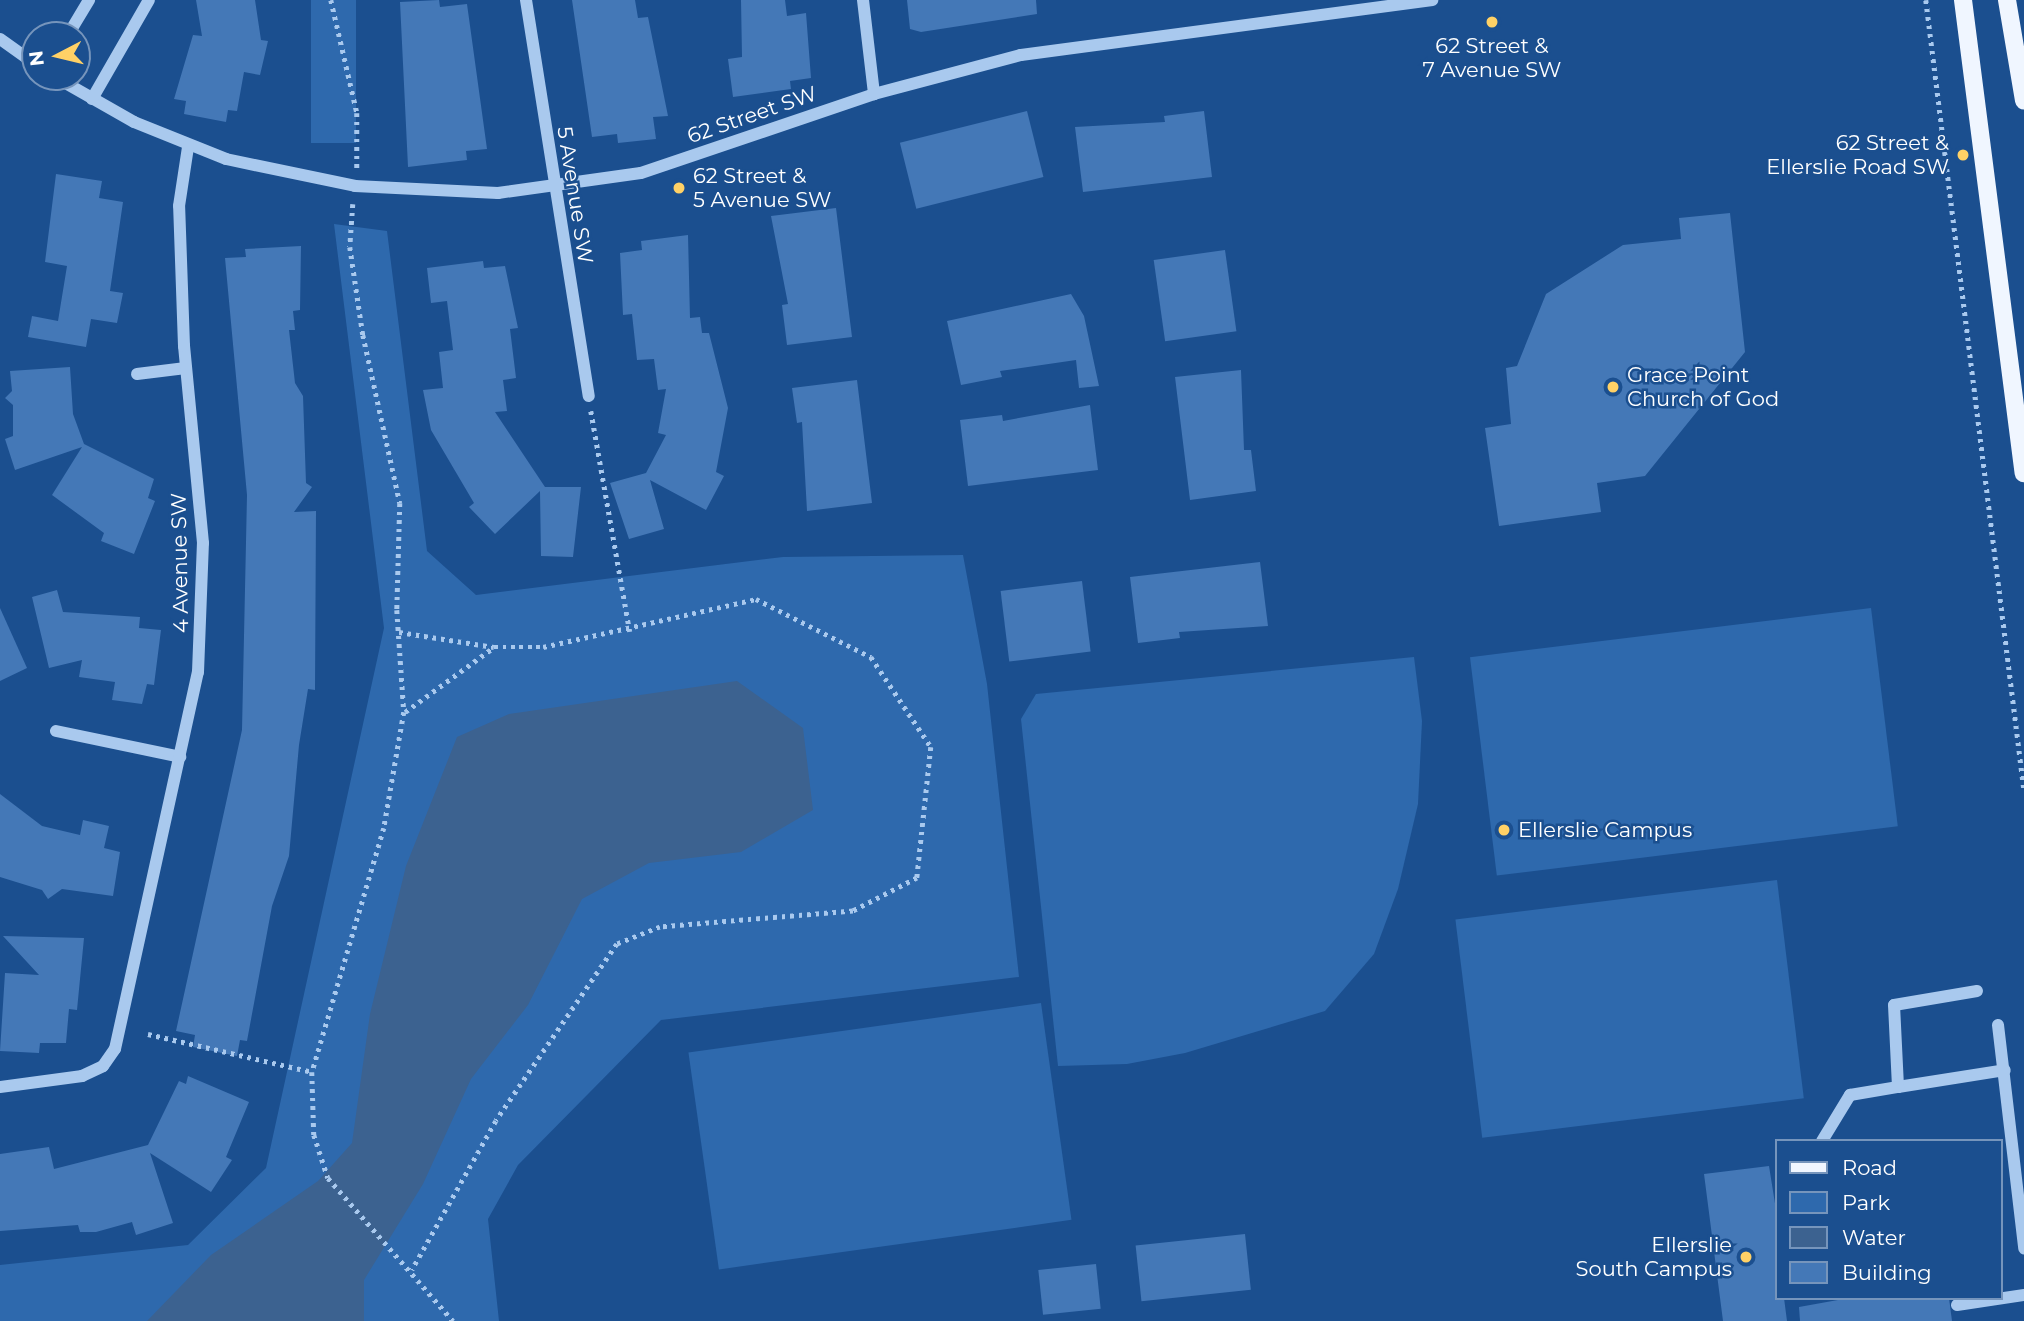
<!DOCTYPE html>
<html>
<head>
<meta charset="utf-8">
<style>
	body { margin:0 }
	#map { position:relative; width:2024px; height:1321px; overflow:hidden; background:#1b4f8f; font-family:Montserrat,sans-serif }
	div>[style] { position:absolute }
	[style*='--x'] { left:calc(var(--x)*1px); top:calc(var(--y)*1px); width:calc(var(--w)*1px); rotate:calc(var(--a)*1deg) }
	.green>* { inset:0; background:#2e69ad; transform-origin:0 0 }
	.water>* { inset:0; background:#3c6290 }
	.building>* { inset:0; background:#4478b7; transform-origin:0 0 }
	.path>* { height:4.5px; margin-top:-2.25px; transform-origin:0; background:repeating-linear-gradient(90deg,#a9c9ee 0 3.5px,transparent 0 8.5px) }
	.minor>* { height:12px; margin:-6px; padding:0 6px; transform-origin:6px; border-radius:6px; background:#a9c9ee }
	.major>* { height:18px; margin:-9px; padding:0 9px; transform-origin:9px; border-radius:9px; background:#f0f6ff }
	.dots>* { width:19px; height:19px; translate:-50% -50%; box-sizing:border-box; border:4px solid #1b4f8f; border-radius:50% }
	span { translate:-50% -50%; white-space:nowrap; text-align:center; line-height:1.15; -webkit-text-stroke:5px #1b4f8f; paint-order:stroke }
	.poi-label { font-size:21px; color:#fff }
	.right { translate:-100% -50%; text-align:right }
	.left { translate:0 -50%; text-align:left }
	.street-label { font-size:21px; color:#fff }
	.legend { position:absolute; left:1775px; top:1139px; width:228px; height:161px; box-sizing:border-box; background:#1b4f8f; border:2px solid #7695bc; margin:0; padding:9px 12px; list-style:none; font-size:21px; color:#fff }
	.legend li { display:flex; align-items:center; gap:14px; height:35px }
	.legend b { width:35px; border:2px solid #7695bc }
	.north { position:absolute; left:21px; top:21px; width:70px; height:70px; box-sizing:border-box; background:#1b4f8f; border:2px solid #7695bc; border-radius:50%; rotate:263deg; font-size:19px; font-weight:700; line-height:28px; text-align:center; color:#fff }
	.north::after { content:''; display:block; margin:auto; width:24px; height:32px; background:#ffd166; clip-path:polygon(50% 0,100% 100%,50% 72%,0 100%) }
</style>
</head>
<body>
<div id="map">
	<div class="green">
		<div style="left:311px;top:0;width:45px;height:143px"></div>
		<div style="clip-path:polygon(334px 224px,387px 231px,427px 551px,476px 595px,783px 557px,963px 555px,987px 684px,1019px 977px,661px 1020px,518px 1165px,488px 1219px,499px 1321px,0 1321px,0 1265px,188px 1245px,266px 1168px,384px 628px)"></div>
		<div style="left:1871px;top:608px;width:220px;height:404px;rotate:83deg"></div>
		<div style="clip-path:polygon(1414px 657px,1422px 721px,1418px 804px,1398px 889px,1374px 954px,1325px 1011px,1185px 1053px,1127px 1064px,1058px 1066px,1021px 719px,1036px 694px)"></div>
		<div style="left:1777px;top:880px;width:220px;height:324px;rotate:83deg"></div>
		<div style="left:1041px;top:1003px;width:219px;height:356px;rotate:82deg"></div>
	</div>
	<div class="water">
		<div style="clip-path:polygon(737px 681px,803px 728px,813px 810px,741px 852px,649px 863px,582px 899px,528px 1005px,471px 1079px,423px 1184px,364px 1280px,364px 1321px,147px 1321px,211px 1255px,318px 1181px,352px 1143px,370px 1014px,406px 866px,457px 737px,509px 714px)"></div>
	</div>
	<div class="building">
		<div style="clip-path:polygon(196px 0,255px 0,261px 40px,268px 41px,260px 75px,244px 72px,237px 111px,228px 110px,226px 122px,184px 114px,186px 101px,174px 99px,193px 35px,202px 36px)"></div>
		<div style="clip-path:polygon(439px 0,440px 7px,467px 4px,487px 149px,466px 151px,467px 160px,408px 167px,400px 2px)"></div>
		<div style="clip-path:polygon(572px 0,635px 0,638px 18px,648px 17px,668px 116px,653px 117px,656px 139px,618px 143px,617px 134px,592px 137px)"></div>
		<div style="clip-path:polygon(741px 0,785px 0,787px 16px,806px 13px,811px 78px,790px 81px,791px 89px,733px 97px,728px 59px,742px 57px)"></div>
		<div style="clip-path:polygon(907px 0,1036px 0,1037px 14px,921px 32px,910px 29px)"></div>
		<div style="left:1027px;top:111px;width:68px;height:131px;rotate:76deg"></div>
		<div style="clip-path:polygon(1204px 111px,1212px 177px,1083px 192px,1075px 127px,1165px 122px,1164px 116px)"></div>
		<div style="clip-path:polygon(56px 174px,102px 181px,99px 198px,123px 202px,110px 291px,123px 293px,117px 323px,91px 319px,86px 347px,28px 337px,32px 316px,58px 321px,67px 266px,45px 262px)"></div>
		<div style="clip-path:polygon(836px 208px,852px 337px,787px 345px,782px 305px,788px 304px,771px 216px)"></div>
		<div style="clip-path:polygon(1730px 213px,1745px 352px,1645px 476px,1597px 483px,1601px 512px,1499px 526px,1485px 428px,1511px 424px,1506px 368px,1517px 366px,1546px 294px,1623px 245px,1681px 239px,1679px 218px)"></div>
		<div style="clip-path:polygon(688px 235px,690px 318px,700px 317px,702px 333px,709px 333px,728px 408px,716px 472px,724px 476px,706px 510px,650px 480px,664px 529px,629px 539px,610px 483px,646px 473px,666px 435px,658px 433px,666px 389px,658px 390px,654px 359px,637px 360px,632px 314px,623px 315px,620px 253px,642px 250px,641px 241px)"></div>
		<div style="clip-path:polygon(301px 246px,300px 310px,293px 311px,295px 330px,289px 330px,295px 383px,303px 396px,306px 483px,312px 487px,294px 512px,316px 511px,315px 690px,308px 689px,299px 745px,289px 856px,272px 906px,247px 1041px,240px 1040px,237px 1056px,193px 1047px,195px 1035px,176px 1031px,242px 730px,247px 495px,225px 258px,246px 257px,245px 249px)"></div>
		<div style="left:1225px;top:250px;width:82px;height:72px;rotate:82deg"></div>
		<div style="clip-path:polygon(483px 261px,484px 268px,505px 266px,518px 328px,510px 329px,516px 378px,503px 380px,507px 411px,495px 412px,545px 487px,581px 487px,573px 557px,541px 556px,540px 491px,495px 534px,469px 507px,474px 503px,431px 430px,423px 390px,443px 388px,439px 352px,453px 350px,447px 301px,431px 303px,427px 268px)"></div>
		<div style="clip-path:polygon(1071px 294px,1084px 316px,1099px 386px,1079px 388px,1076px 360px,1000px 371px,1002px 377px,961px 385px,947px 321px)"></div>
		<div style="clip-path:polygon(70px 367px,73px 414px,84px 444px,154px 479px,148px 498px,155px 501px,134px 554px,101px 541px,104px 533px,52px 495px,82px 447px,15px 470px,5px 439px,13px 436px,13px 405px,5px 398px,12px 391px,10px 371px)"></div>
		<div style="clip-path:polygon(1241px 370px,1244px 450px,1251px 450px,1256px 491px,1190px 500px,1175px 377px)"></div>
		<div style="clip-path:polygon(857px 380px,872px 503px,807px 511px,802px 422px,797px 423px,792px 388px)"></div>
		<div style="clip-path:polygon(1090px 405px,1098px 470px,968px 486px,960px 420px,1002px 415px,1003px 421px)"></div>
		<div style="clip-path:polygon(1260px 562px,1268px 626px,1179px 632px,1180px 638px,1138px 643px,1130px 577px)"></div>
		<div style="left:1082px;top:581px;width:71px;height:82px;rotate:83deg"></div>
		<div style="clip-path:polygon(57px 590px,63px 612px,140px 617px,139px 628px,161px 630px,154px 685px,147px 684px,142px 704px,112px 700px,115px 682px,79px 677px,82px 660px,49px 668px,32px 597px)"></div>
		<div style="clip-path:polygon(0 608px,27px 668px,0 681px)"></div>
		<div style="clip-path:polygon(0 794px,42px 826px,80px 835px,83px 820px,109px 826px,104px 848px,120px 852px,113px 896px,62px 889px,48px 899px,42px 890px,0 877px)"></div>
		<div style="clip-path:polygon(3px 936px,84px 938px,77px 1010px,69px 1009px,66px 1043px,40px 1043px,39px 1053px,0 1051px,5px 973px,39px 975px)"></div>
		<div style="clip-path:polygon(188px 1076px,249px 1102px,226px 1157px,232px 1160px,211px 1192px,150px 1153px,173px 1223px,136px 1235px,132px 1222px,96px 1232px,80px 1232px,78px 1225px,0 1231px,0 1154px,49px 1147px,54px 1169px,148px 1145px,179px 1081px,186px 1084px)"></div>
		<div style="clip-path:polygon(1769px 1166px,1777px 1216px,1777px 1298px,1784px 1298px,1787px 1321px,1723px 1321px,1704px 1174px)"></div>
		<div style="left:1245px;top:1234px;width:56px;height:110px;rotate:84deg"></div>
		<div style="left:1096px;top:1264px;width:45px;height:58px;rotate:84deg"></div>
		<div style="clip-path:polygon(1849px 1298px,1949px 1298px,1952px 1321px,1800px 1321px,1799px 1307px)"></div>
	</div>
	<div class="path">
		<div style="--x:331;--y:0;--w:116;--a:77"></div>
		<div style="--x:357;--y:113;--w:58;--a:90"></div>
		<div style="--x:1926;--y:0;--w:795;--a:82.92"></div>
		<div style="--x:353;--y:204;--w:43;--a:94"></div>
		<div style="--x:350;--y:247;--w:89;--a:81.6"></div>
		<div style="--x:363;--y:335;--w:172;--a:77.6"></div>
		<div style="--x:400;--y:503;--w:107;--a:91.6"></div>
		<div style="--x:397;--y:610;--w:102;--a:86.1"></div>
		<div style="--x:404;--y:712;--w:118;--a:99.8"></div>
		<div style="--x:384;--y:828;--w:254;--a:106.4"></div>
		<div style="--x:312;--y:1072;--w:63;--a:88.2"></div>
		<div style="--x:314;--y:1135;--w:45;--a:72"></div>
		<div style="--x:328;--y:1178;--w:190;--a:48.8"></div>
		<div style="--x:591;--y:411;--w:224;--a:80"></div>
		<div style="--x:399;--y:632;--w:96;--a:9"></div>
		<div style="--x:494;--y:647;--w:49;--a:0"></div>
		<div style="--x:543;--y:647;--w:218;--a:-12.7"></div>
		<div style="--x:756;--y:599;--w:129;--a:26.8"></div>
		<div style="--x:871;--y:657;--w:108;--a:56.3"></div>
		<div style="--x:931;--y:747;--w:132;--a:96.1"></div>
		<div style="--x:917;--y:878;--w:72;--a:152.7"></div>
		<div style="--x:853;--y:911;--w:194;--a:175.3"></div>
		<div style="--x:660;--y:927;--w:46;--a:158.4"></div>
		<div style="--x:617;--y:944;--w:214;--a:124.4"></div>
		<div style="--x:496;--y:1121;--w:171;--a:119.4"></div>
		<div style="--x:405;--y:712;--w:110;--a:-36.1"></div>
		<div style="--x:148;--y:1034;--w:168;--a:13"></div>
	</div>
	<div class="minor">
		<div style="--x:526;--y:0;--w:401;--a:81"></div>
		<div style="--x:863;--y:0;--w:95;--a:83.3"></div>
		<div style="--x:68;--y:35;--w:41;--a:-59"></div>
		<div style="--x:0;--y:39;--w:43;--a:35.5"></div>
		<div style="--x:55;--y:77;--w:91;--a:29.7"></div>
		<div style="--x:134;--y:122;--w:99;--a:21.9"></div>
		<div style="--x:226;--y:159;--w:132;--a:11.8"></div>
		<div style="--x:355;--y:186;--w:143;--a:2.8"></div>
		<div style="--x:498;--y:193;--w:144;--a:-8"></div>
		<div style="--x:641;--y:173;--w:246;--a:-18.7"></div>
		<div style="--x:874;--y:94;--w:152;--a:-14.9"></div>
		<div style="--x:1021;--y:55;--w:415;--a:-7.6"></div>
		<div style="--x:92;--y:99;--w:114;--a:-60.1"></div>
		<div style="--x:137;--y:374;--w:49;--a:-7"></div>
		<div style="--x:56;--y:731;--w:127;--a:11.8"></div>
		<div style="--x:1977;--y:991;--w:84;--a:170.4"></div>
		<div style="--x:1894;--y:1005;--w:82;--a:87.2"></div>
		<div style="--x:1898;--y:1087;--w:108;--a:-9"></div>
		<div style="--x:1998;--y:1025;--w:225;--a:83.3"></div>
		<div style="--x:0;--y:1087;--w:83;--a:-7.6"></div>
		<div style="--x:82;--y:1076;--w:23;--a:-25"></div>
		<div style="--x:103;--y:1066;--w:21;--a:-55"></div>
		<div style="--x:115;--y:1049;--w:386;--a:-77.6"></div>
		<div style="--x:198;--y:672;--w:129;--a:-87.8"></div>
		<div style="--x:203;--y:543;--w:198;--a:-95.5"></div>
		<div style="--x:184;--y:346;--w:140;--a:-92"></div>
		<div style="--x:179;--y:206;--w:60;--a:-81.3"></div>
		<div style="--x:1822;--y:1141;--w:54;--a:-58.7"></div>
		<div style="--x:1850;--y:1095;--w:49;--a:-9.5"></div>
		<div style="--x:1957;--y:1305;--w:68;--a:-8.5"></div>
	</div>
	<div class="major">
		<div style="--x:1963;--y:0;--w:477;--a:82.7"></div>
		<div style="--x:2007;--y:0;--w:102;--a:80.4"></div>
	</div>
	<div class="dots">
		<div style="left:1492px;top:22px;background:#ffd166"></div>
		<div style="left:1963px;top:155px;background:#ffd166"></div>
		<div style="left:679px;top:188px;background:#ffd166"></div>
		<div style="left:1613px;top:387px;background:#ffd166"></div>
		<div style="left:1504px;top:830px;background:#ffd166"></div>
		<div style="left:1746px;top:1257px;background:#ffd166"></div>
	</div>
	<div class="poi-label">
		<span style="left:1492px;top:58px">62 Street &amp;<br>7 Avenue SW</span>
		<span class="right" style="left:1949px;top:155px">62 Street &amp;<br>Ellerslie Road SW</span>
		<span class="left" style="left:693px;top:188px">62 Street &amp;<br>5 Avenue SW</span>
		<span class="left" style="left:1627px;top:387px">Grace Point<br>Church of God</span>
		<span class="left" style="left:1518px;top:830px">Ellerslie Campus</span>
		<span class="right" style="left:1732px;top:1257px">Ellerslie<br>South Campus</span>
	</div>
	<div class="street-label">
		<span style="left:752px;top:115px;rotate:-19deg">62 Street SW</span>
		<span style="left:575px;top:195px;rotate:81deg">5 Avenue SW</span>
		<span style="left:180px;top:563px;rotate:-91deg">4 Avenue SW</span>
	</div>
	<ul class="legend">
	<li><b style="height:9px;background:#f0f6ff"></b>Road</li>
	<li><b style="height:19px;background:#2e69ad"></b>Park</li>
	<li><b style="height:19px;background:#3c6290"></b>Water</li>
	<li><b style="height:19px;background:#4478b7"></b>Building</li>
	</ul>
	<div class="north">N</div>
</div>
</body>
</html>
